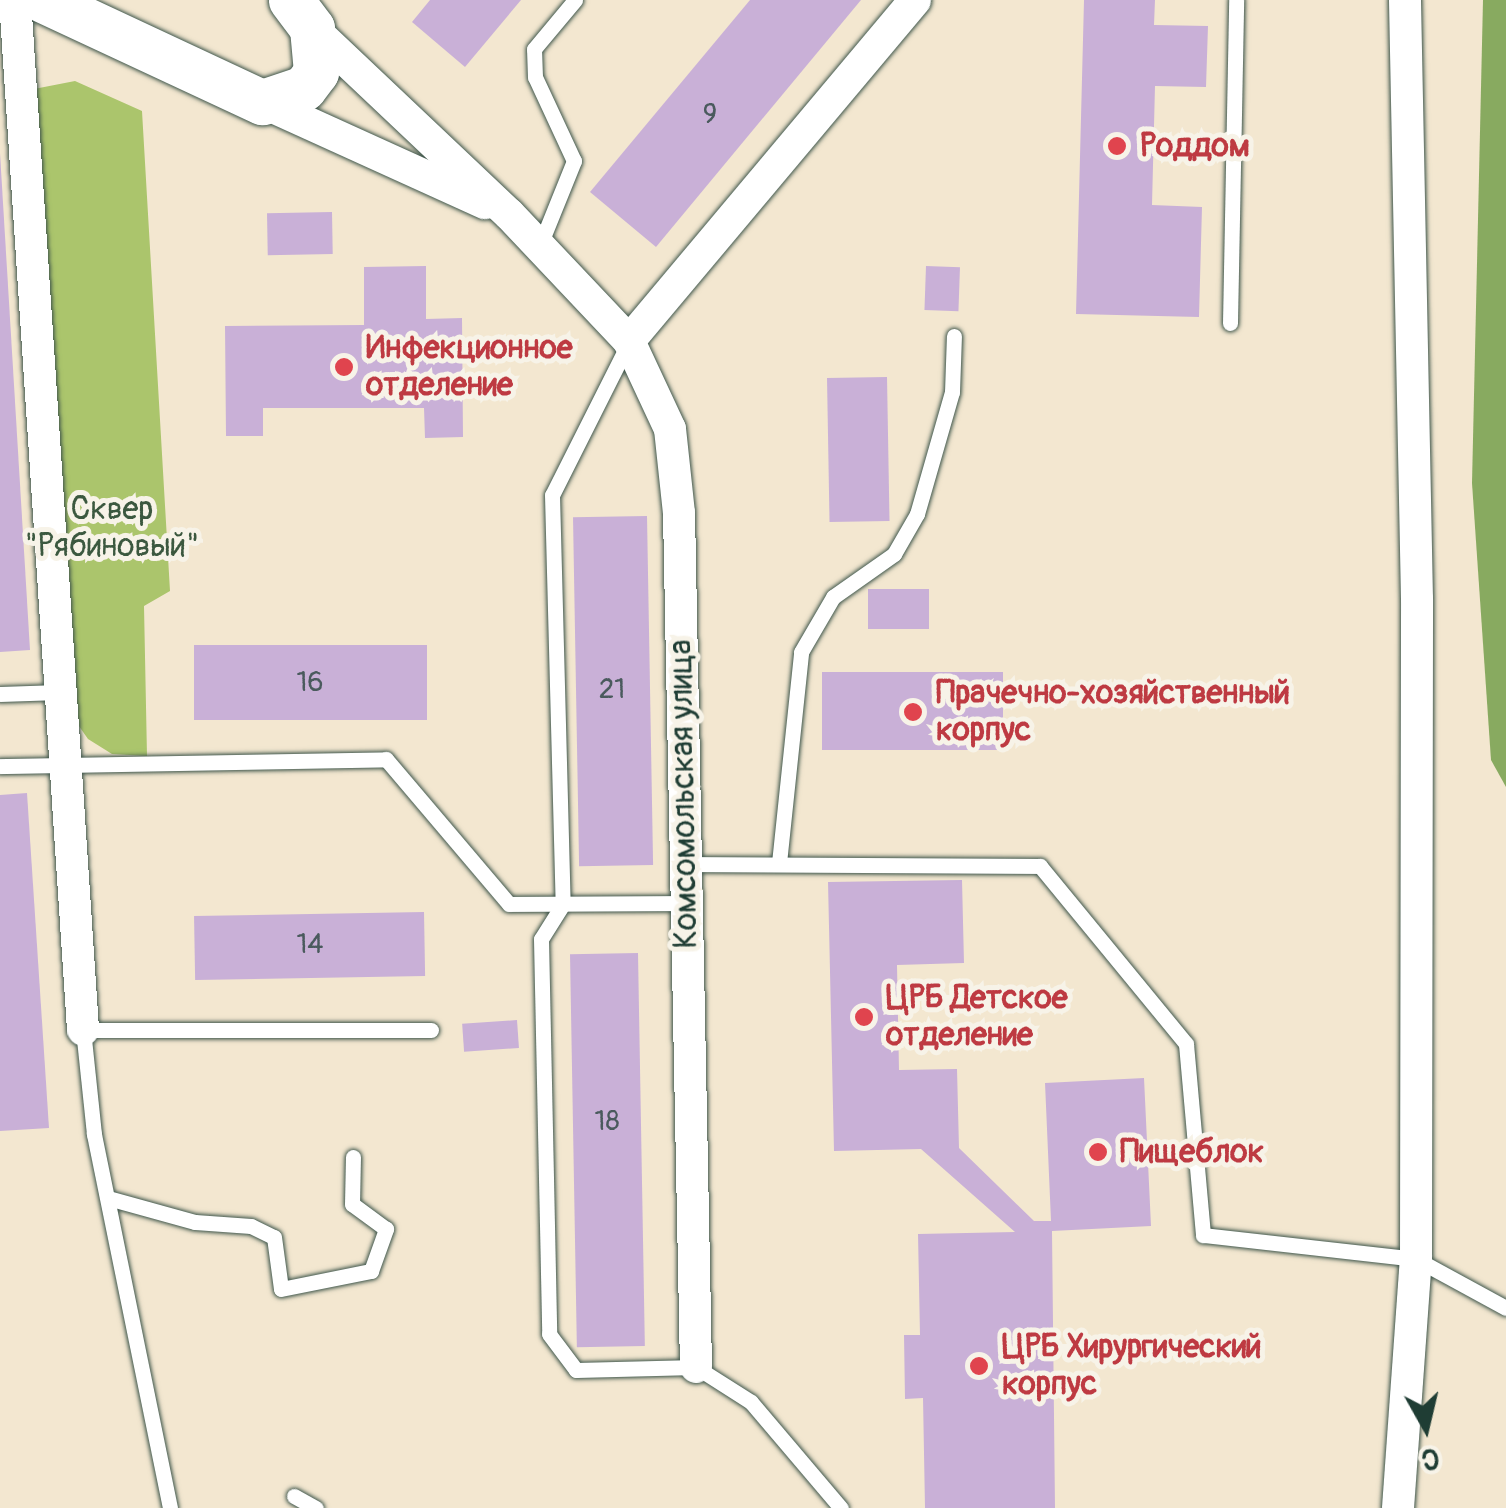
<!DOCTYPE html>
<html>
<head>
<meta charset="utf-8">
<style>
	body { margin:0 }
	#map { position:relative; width:1506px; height:1508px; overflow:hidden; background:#f3e7d0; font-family:Pangolin,sans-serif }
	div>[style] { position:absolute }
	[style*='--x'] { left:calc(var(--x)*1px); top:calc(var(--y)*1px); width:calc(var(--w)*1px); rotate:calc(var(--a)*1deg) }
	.green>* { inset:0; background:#abc56c }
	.forest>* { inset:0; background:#88aa60 }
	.building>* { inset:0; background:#c9b0d7; transform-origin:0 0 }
	.roads { filter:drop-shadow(0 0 2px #3f564b) drop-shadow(0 0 2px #3f564b) }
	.lane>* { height:15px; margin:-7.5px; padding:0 7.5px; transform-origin:7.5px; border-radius:7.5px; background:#fff }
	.street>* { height:32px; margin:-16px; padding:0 16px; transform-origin:16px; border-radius:16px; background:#fff }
	.secondary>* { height:45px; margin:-22.5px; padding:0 22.5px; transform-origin:22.5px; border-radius:22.5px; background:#fff }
	.dots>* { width:28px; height:28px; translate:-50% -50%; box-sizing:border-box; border:5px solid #f7f3e8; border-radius:50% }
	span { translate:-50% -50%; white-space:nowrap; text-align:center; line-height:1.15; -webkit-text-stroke:10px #f7f3e8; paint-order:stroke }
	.number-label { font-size:28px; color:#4a5a5d }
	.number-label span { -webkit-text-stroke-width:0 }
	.health-label { font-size:32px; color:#be3a42; font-weight:700 }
	.left { translate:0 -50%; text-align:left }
	.park-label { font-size:32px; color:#3b583f }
	.street-label { font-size:32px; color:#1f3d34 }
	.north { position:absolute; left:1376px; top:1378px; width:100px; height:100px; -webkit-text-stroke:8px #f7f3e8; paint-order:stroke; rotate:172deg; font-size:28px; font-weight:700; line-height:40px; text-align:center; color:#1f3d34 }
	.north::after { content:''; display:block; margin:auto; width:35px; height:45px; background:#1f3d34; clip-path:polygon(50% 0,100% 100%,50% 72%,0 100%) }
</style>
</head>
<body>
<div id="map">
	<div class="green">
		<div style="clip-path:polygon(75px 81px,142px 111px,170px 591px,144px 606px,147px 756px,112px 754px,88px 739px,74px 719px,34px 89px)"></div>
	</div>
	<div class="forest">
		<div style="clip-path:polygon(1483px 0,1506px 0,1506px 787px,1491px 760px,1472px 483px)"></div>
	</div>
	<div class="building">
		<div style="clip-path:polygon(430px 0,521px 0,465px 67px,412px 22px)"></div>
		<div style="clip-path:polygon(750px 0,861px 0,656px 247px,590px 192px)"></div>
		<div style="clip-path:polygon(1084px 0,1155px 0,1154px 25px,1208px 26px,1206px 87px,1155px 86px,1152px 205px,1202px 207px,1199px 317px,1076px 314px)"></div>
		<div style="clip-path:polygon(0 153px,30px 650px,0 652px)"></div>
		<div style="left:332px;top:212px;width:42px;height:65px;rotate:89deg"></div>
		<div style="clip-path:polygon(426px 266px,426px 319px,462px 318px,463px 437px,425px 438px,424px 408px,263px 408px,263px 436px,226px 436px,225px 326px,364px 325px,364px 267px)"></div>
		<div style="left:926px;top:266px;width:34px;height:44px;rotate:2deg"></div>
		<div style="left:887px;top:377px;width:144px;height:60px;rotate:89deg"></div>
		<div style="left:647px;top:516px;width:349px;height:74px;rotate:89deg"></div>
		<div style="left:868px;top:589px;width:61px;height:40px"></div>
		<div style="left:194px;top:645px;width:233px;height:75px"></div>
		<div style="left:1003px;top:672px;width:78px;height:181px;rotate:90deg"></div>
		<div style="clip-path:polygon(27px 793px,49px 1128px,0 1131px,0 795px)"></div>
		<div style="clip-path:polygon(962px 880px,964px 963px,897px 965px,899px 1070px,957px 1069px,959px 1148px,1034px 1221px,1051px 1221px,1045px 1083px,1144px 1078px,1151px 1226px,1052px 1231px,1055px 1508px,925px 1508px,923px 1398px,905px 1399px,904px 1335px,920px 1335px,918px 1234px,1015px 1232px,921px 1149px,834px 1151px,828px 882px)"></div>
		<div style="left:424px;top:912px;width:64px;height:230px;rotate:89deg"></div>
		<div style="left:638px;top:953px;width:393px;height:68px;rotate:89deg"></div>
		<div style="left:517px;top:1020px;width:28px;height:55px;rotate:86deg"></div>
	</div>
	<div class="roads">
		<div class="lane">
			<div style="--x:540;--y:245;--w:91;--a:-68"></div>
			<div style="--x:574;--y:161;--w:93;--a:-114.9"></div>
			<div style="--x:535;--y:77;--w:28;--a:-92"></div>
			<div style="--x:534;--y:49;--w:64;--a:-50.1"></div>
			<div style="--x:1230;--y:323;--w:323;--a:-88.9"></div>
			<div style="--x:629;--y:342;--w:171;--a:116.7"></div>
			<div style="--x:552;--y:495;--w:409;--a:88.5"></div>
			<div style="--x:563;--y:904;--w:41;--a:122.2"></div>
			<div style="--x:541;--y:939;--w:395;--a:88.8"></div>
			<div style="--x:549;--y:1334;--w:45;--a:53.1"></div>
			<div style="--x:576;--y:1370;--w:120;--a:-1.4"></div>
			<div style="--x:696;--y:1367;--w:65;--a:32.5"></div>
			<div style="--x:751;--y:1402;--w:139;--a:49.7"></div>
			<div style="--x:0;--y:694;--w:59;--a:-1.9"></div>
			<div style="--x:0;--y:766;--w:386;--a:-1"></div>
			<div style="--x:386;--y:759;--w:190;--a:49.7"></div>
			<div style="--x:509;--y:904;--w:177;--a:-0.3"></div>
			<div style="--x:779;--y:863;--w:212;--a:-84"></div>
			<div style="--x:801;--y:652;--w:64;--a:-59.8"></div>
			<div style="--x:833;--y:597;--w:75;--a:-35.2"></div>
			<div style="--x:894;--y:554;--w:46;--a:-60.1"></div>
			<div style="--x:917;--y:514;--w:127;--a:-74"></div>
			<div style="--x:952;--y:392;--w:56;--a:-88"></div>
			<div style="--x:685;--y:864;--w:355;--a:0.3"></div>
			<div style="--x:1040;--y:866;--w:230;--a:50.6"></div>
			<div style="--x:1186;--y:1044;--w:192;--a:84.9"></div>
			<div style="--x:1203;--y:1235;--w:214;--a:6.4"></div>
			<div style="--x:1416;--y:1259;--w:102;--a:28.6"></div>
			<div style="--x:108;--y:1198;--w:90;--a:15.4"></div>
			<div style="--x:195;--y:1222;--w:56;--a:4.1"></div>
			<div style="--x:251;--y:1226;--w:25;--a:26"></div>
			<div style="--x:274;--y:1237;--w:52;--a:82.3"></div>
			<div style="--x:281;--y:1289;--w:92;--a:-11.3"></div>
			<div style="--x:371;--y:1271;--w:45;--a:-70.3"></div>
			<div style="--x:386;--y:1229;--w:42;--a:-143.7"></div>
			<div style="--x:352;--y:1204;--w:47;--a:-88.8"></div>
			<div style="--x:294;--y:1496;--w:25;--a:29"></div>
			<div style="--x:170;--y:1508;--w:382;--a:-101.5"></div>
			<div style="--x:94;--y:1134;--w:105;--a:-96"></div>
			<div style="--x:83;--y:1030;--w:348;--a:0"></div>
		</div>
		<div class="street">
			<div style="--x:15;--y:0;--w:1032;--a:86.22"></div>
			<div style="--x:312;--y:28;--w:271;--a:43.4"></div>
			<div style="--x:509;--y:214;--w:175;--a:46.6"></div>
			<div style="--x:629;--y:341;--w:97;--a:65"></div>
			<div style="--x:670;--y:429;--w:84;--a:83.9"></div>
			<div style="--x:679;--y:513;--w:854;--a:88.86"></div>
			<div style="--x:262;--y:102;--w:245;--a:24.4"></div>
			<div style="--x:629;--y:341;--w:445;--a:-50"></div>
			<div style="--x:1398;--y:1508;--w:250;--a:-85.9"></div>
			<div style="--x:1416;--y:1259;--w:660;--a:-89.91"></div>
			<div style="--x:1417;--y:599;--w:599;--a:-91.15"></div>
		</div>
		<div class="secondary">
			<div style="--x:43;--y:0;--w:242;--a:25"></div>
			<div style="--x:262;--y:102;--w:44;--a:-18.4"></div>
			<div style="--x:304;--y:88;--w:20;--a:-53"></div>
			<div style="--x:316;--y:72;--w:44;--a:-95.2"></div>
			<div style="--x:312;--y:28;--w:35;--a:-127"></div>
		</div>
	</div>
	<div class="dots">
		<div style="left:1117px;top:146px;background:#e0444e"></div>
		<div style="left:344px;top:367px;background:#e0444e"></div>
		<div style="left:913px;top:712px;background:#e0444e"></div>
		<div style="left:864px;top:1017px;background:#e0444e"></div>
		<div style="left:1098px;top:1152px;background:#e0444e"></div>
		<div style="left:979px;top:1366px;background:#e0444e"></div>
	</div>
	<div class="number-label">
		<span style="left:710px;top:115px">9</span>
		<span style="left:310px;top:683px">16</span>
		<span style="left:612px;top:690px">21</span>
		<span style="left:310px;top:945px">14</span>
		<span style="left:607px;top:1122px">18</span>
	</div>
	<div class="health-label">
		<span class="left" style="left:1140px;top:146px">Роддом</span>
		<span class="left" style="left:366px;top:367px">Инфекционное<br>отделение</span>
		<span class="left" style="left:936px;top:712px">Прачечно-хозяйственный<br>корпус</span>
		<span class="left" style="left:886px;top:1017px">ЦРБ Детское<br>отделение</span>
		<span class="left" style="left:1120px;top:1152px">Пищеблок</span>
		<span class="left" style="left:1002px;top:1366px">ЦРБ Хирургический<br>корпус</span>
	</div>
	<div class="park-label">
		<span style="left:112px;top:528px">Сквер<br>"Рябиновый"</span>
	</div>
	<div class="street-label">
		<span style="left:684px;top:794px;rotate:-91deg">Комсомольская улица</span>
	</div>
	<div class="north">С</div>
</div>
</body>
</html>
